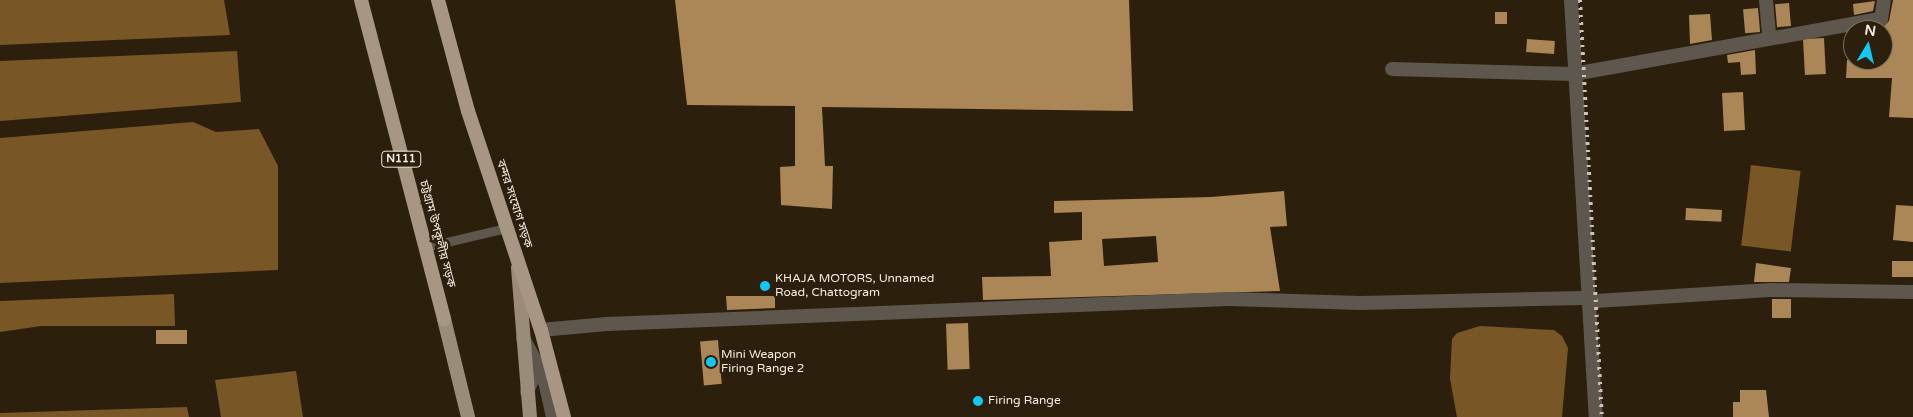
<!DOCTYPE html>
<html>
<head>
<meta charset="utf-8">
<style>
	body { margin:0 }
	#map { position:relative; width:1913px; height:417px; overflow:hidden; background:#2c1f0c; font-family:"Varela Round","Noto Sans Bengali",sans-serif }
	div>[style] { position:absolute }
	[style*='--x'] { left:calc(var(--x)*1px); top:calc(var(--y)*1px); width:calc(var(--w)*1px); rotate:calc(var(--a)*1deg) }
	.water>* { inset:0; background:#795626; transform-origin:0 0 }
	.building>* { inset:0; background:#ab8656; transform-origin:0 0 }
	.service>* { height:9px; margin:-4.5px; padding:0 4.5px; transform-origin:4.5px; border-radius:4.5px; background:#5e574e }
	.minor>* { height:14px; margin:-7px; padding:0 7px; transform-origin:7px; border-radius:7px; background:#5e574e }
	.primary>* { height:14px; margin:-7px; padding:0 7px; transform-origin:7px; border-radius:7px; background:#9b8c7a }
	.trunk>* { height:14px; margin:-7px; padding:0 7px; transform-origin:7px; border-radius:7px; background:#a79682 }
	.rail>* { height:4px; margin-top:-2px; transform-origin:0; background:repeating-linear-gradient(90deg,#cdc3b6 0 2.5px,transparent 0 7.5px) }
	.dots>* { width:14px; height:14px; translate:-50% -50%; box-sizing:border-box; border:2px solid #2c1f0c; border-radius:50% }
	span { translate:-50% -50%; white-space:nowrap; text-align:center; line-height:1.15; -webkit-text-stroke:5px #2c1f0c; paint-order:stroke }
	.shield-label span { padding:1px 4px; background:#2c1f0c; border:1px solid; border-radius:4px; -webkit-text-stroke-width:0 }
	.shield-label { font-size:11px; color:#f5ebe0; font-weight:700 }
	.street-label { font-size:12px; color:#f5ebe0 }
	.poi-label { font-size:12px; color:#f5ebe0 }
	.left { translate:0 -50%; text-align:left }
	.north { position:absolute; left:1843px; top:20px; width:50px; height:50px; box-sizing:border-box; background:#2c1f0c; border:1px solid #7c7161; border-radius:50%; rotate:9deg; font-size:14px; font-weight:700; line-height:20px; text-align:center; color:#f5ebe0 }
	.north::after { content:''; display:block; margin:auto; width:18px; height:22px; background:#0dcafa; clip-path:polygon(50% 0,100% 100%,50% 72%,0 100%) }
</style>
</head>
<body>
<div id="map">
	<div class="water">
		<div style="clip-path:polygon(0 0,224px 0,230px 35px,0 45px)"></div>
		<div style="clip-path:polygon(237px 51px,241px 102px,0 121px,0 61px)"></div>
		<div style="clip-path:polygon(193px 122px,216px 132px,259px 129px,278px 166px,278px 270px,0 283px,0 138px)"></div>
		<div style="left:1751px;top:165px;width:50px;height:81px;rotate:7deg"></div>
		<div style="clip-path:polygon(174px 294px,175px 326px,41px 326px,0 332px,0 301px)"></div>
		<div style="clip-path:polygon(1480px 326px,1554px 330px,1562px 336px,1568px 348px,1562px 417px,1457px 417px,1450px 379px,1452px 339px,1457px 333px)"></div>
		<div style="clip-path:polygon(296px 371px,303px 417px,221px 417px,215px 380px)"></div>
		<div style="clip-path:polygon(187px 407px,189px 417px,0 417px,0 413px)"></div>
	</div>
	<div class="building">
		<div style="clip-path:polygon(675px 0,1129px 0,1133px 111px,822px 107px,825px 166px,833px 166px,832px 209px,781px 205px,780px 167px,795px 166px,795px 106px,687px 105px)"></div>
		<div style="clip-path:polygon(1893px 0,1913px 0,1913px 118px,1889px 117px,1892px 78px,1846px 78px,1847px 60px,1883px 60px,1883px 27px,1889px 21px)"></div>
		<div style="clip-path:polygon(1875px 1px,1873px 11px,1854px 15px,1853px 4px)"></div>
		<div style="left:1789px;top:3px;width:23px;height:14px;rotate:85deg"></div>
		<div style="left:1758px;top:8px;width:24px;height:15px;rotate:85deg"></div>
		<div style="left:1495px;top:12px;width:12px;height:12px"></div>
		<div style="clip-path:polygon(1710px 14px,1712px 40px,1690px 44px,1689px 15px)"></div>
		<div style="left:1824px;top:38px;width:36px;height:21px;rotate:87deg"></div>
		<div style="left:1527px;top:39px;width:28px;height:13px;rotate:4deg"></div>
		<div style="clip-path:polygon(1755px 50px,1756px 74px,1741px 75px,1740px 62px,1728px 63px,1727px 55px)"></div>
		<div style="left:1743px;top:92px;width:38px;height:21px;rotate:87deg"></div>
		<div style="clip-path:polygon(evenodd,1284px 191px,1287px 226px,1270px 227px,1280px 291px,983px 300px,982px 277px,1051px 276px,1049px 242px,1082px 240px,1082px 212px,1054px 213px,1054px 201px,1211px 197px,1284px 191px,1156px 236px,1158px 262px,1104px 266px,1102px 239px,1156px 236px)"></div>
		<div style="clip-path:polygon(1896px 205px,1913px 206px,1913px 242px,1893px 240px)"></div>
		<div style="left:1686px;top:208px;width:36px;height:12px;rotate:3deg"></div>
		<div style="left:1913px;top:261px;width:16px;height:21px;rotate:90deg"></div>
		<div style="clip-path:polygon(1756px 263px,1791px 268px,1789px 282px,1754px 282px)"></div>
		<div style="clip-path:polygon(726px 296px,775px 296px,775px 308px,727px 310px)"></div>
		<div style="left:1772px;top:299px;width:19px;height:19px"></div>
		<div style="left:968px;top:323px;width:46px;height:22px;rotate:88deg"></div>
		<div style="left:187px;top:330px;width:14px;height:31px;rotate:90deg"></div>
		<div style="left:718px;top:340px;width:44px;height:18px;rotate:85deg"></div>
		<div style="clip-path:polygon(1740px 390px,1766px 390px,1769px 417px,1733px 417px,1733px 402px,1740px 402px)"></div>
	</div>
	<div class="service">
		<div style="--x:425;--y:247;--w:83;--a:-13.2"></div>
	</div>
	<div class="minor">
		<div style="--x:1571;--y:0;--w:418;--a:86.6"></div>
		<div style="--x:1766;--y:0;--w:37;--a:85"></div>
		<div style="--x:1392;--y:69;--w:182;--a:1.6"></div>
		<div style="--x:1574;--y:74;--w:312;--a:-10.2"></div>
		<div style="--x:1881;--y:19;--w:19;--a:-81"></div>
		<div style="--x:541;--y:330;--w:66;--a:-5.2"></div>
		<div style="--x:607;--y:324;--w:622;--a:-2.31"></div>
		<div style="--x:1228;--y:299;--w:132;--a:1.7"></div>
		<div style="--x:1360;--y:303;--w:223;--a:-1.3"></div>
		<div style="--x:1583;--y:298;--w:13;--a:13"></div>
		<div style="--x:1596;--y:301;--w:174;--a:-3.6"></div>
		<div style="--x:1770;--y:290;--w:143;--a:0.8"></div>
		<div style="--x:523;--y:338;--w:44;--a:61.7"></div>
		<div style="--x:527;--y:392;--w:15;--a:-67"></div>
		<div style="--x:533;--y:378;--w:11;--a:-5"></div>
		<div style="--x:544;--y:377;--w:41;--a:77.3"></div>
	</div>
	<div class="primary">
		<div style="--x:518;--y:268;--w:149;--a:85.4"></div>
		<div style="--x:444;--y:319;--w:101;--a:76.2"></div>
	</div>
	<div class="trunk">
		<div style="--x:361;--y:0;--w:330;--a:75.4"></div>
		<div style="--x:438;--y:0;--w:115;--a:74.9"></div>
		<div style="--x:468;--y:111;--w:231;--a:71.6"></div>
		<div style="--x:541;--y:330;--w:90;--a:75.2"></div>
	</div>
	<div class="rail">
		<div style="--x:1580;--y:0;--w:418;--a:87"></div>
	</div>
	<div class="dots">
		<div style="left:765px;top:286px;background:#0dcafa"></div>
		<div style="left:711px;top:362px;background:#0dcafa"></div>
		<div style="left:978px;top:401px;background:#0dcafa"></div>
	</div>
	<div class="shield-label">
		<span style="left:401px;top:159px">N111</span>
	</div>
	<div class="street-label">
		<span style="left:514px;top:204px;rotate:72deg">বন্দর সংযোগ সড়ক</span>
		<span style="left:437px;top:234px;rotate:75deg">চট্টগ্রাম উপকূলীয় সড়ক</span>
	</div>
	<div class="poi-label">
		<span class="left" style="left:775px;top:286px">KHAJA MOTORS, Unnamed<br>Road, Chattogram</span>
		<span class="left" style="left:721px;top:362px">Mini Weapon<br>Firing Range 2</span>
		<span class="left" style="left:988px;top:401px">Firing Range</span>
	</div>
	<div class="north">N</div>
</div>
</body>
</html>
